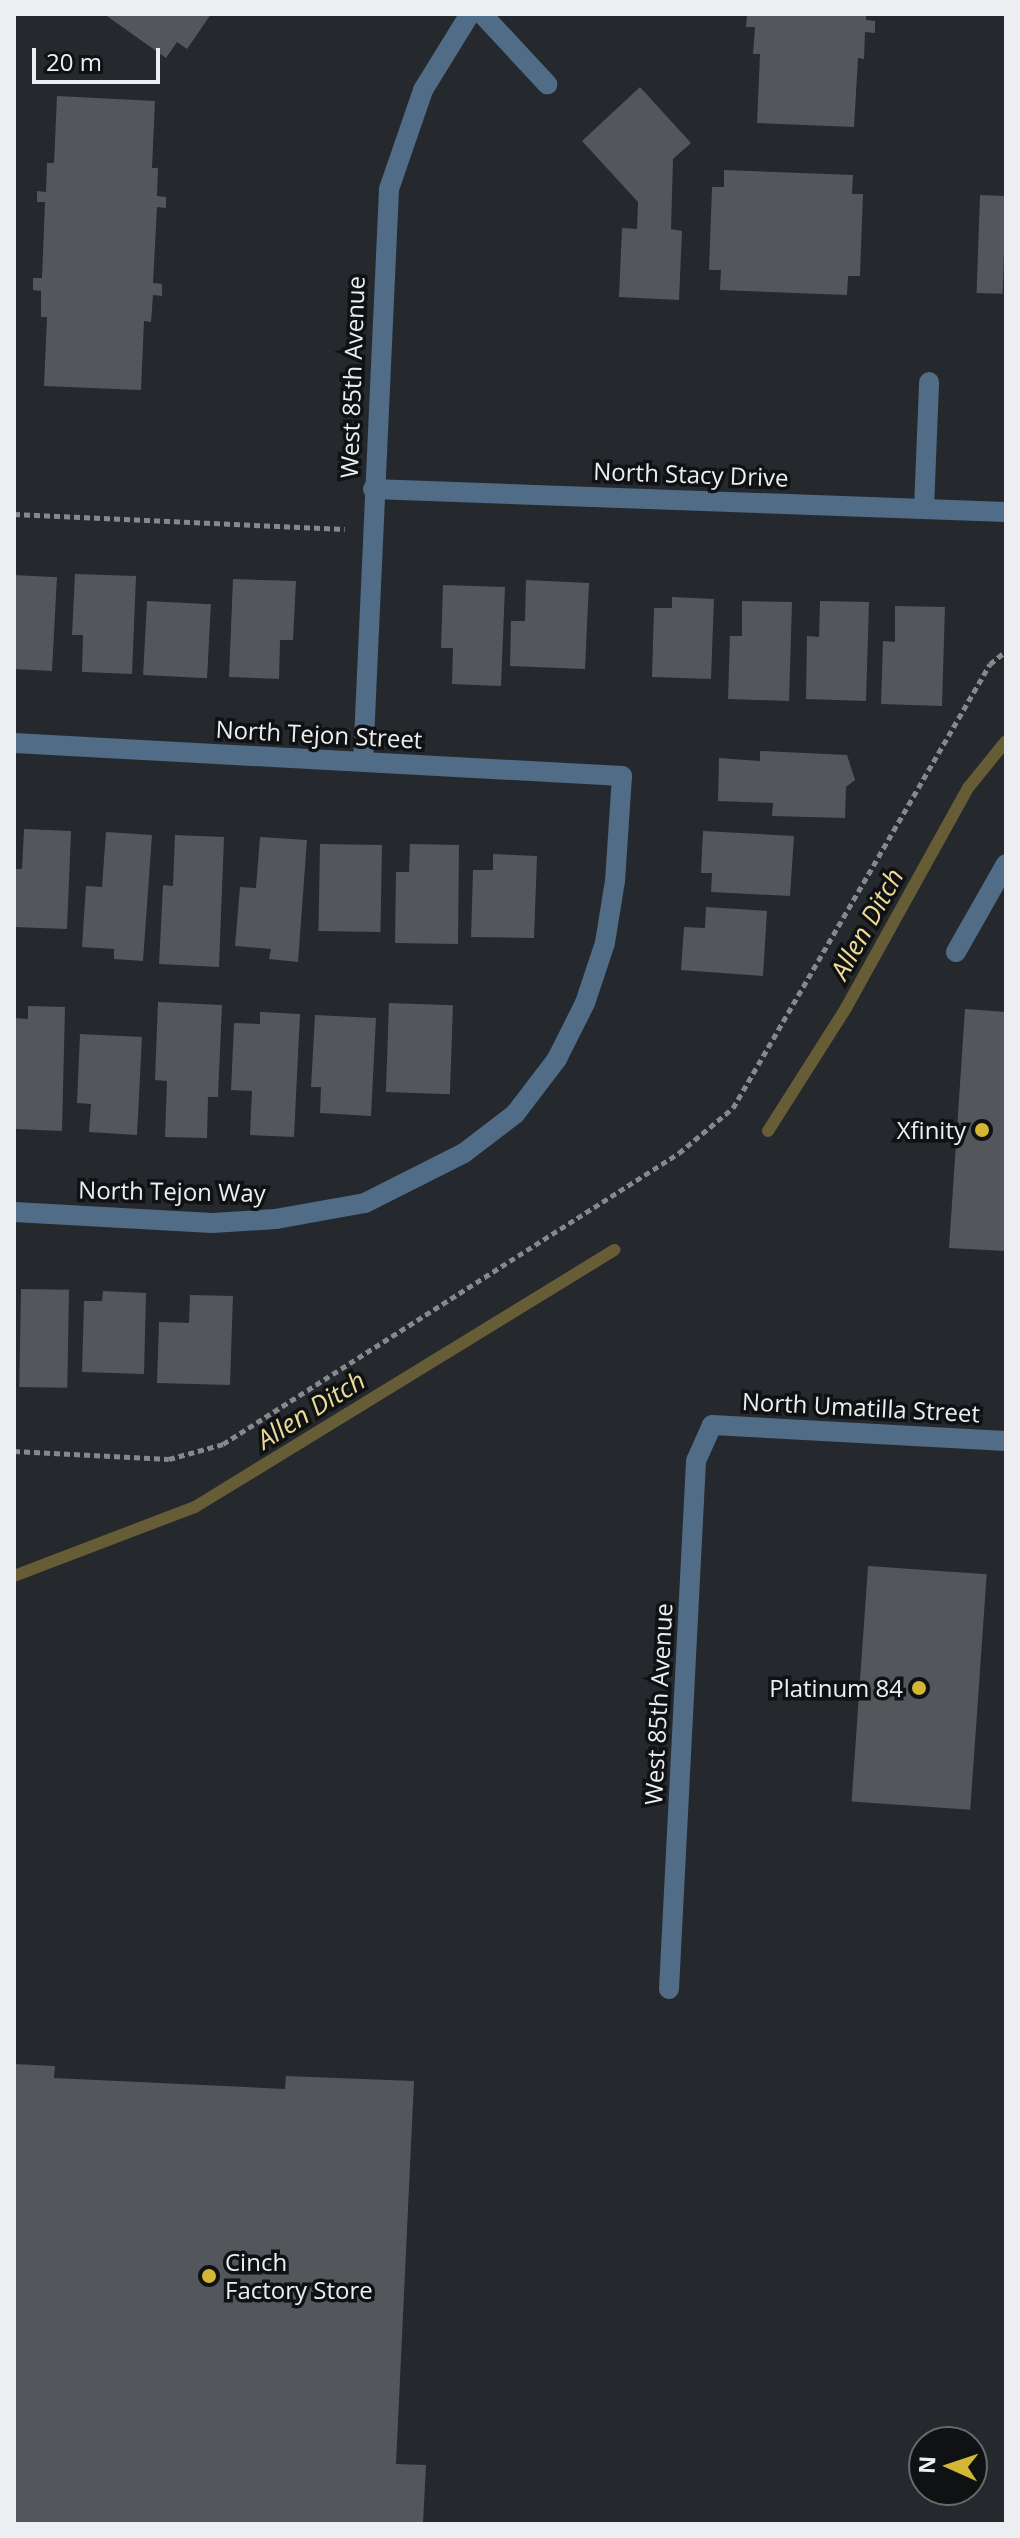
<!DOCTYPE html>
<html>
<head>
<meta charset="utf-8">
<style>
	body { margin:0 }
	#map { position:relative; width:1020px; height:2538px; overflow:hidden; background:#25282c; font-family:"Open Sans",sans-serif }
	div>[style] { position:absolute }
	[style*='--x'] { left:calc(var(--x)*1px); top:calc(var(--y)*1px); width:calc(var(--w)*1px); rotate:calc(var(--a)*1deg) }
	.stream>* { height:12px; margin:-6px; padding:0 6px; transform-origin:6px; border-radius:6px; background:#665c36 }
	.building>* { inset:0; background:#53575b; transform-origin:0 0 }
	.path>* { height:5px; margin-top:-2.5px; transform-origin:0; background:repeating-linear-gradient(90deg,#86898c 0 6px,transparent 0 10px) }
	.service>* { height:20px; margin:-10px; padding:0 10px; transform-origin:10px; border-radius:10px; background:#516c86 }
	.minor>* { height:20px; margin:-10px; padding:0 10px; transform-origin:10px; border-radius:10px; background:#516c86 }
	.dots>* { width:22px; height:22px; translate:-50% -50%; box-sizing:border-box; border:4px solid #0f1112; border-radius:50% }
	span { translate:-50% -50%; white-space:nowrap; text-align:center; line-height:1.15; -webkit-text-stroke:7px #0f1112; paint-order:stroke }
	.street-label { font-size:24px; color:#eceff1 }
	.poi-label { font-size:24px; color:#eceff1 }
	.right { translate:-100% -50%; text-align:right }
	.left { translate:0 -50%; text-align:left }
	.water-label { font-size:26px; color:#ecdb99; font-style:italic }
	.frame { position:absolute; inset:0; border:16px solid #eceff1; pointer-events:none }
	.north { position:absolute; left:908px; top:2426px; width:80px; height:80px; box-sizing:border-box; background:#0f1112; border:2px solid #676a6b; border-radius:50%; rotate:273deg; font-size:22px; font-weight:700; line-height:32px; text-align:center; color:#eceff1 }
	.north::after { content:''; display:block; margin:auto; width:28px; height:36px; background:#d4b635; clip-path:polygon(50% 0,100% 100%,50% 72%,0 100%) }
	.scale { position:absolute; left:32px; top:48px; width:128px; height:36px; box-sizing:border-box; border:4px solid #eceff1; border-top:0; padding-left:10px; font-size:24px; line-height:28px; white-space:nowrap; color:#eceff1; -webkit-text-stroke:6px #0f1112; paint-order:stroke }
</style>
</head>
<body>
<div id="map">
	<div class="stream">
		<div style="--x:768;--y:1131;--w:146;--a:-57.6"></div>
		<div style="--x:846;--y:1008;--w:252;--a:-61"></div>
		<div style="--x:968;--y:788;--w:60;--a:-51"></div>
		<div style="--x:14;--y:1576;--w:194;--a:-20.9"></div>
		<div style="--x:195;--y:1507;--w:492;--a:-31.5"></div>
	</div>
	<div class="building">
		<div style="clip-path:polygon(104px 14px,211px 14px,187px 49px,177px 42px,166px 58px)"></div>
		<div style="clip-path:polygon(866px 14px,866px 20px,875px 21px,875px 33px,865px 32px,864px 59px,858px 58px,854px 127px,757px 123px,760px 54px,753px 54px,755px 27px,746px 27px,747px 15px)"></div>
		<div style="clip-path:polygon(640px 87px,691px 143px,673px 159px,671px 229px,682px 231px,679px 300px,619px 297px,622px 228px,637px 229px,638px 202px,582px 141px)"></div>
		<div style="clip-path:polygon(57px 96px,155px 101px,152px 168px,158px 168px,157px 196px,166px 197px,166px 208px,157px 207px,153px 283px,162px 284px,162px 296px,153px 295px,151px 322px,144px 321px,141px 390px,44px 386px,47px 317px,41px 317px,41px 291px,33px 290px,33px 278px,42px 278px,45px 202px,37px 202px,37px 191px,46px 192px,47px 163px,54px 163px)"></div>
		<div style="clip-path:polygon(724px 170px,853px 175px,852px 194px,863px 194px,860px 276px,848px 276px,847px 295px,720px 290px,721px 270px,709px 270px,712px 187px,724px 187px)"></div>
		<div style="left:980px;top:195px;width:26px;height:98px;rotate:2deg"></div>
		<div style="clip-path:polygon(75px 574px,136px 576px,132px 674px,82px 672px,83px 635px,72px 635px)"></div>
		<div style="left:14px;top:575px;width:43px;height:94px;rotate:3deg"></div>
		<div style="clip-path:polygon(233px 579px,296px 581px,293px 640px,280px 640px,279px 679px,229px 677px)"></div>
		<div style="clip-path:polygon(526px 580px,589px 583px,585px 669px,510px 666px,511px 621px,525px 621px)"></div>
		<div style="clip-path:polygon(443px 585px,505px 587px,501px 686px,452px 684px,453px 648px,441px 648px)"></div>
		<div style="clip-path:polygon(672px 597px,714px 599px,711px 679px,652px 677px,654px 608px,672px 608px)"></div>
		<div style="left:147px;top:601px;width:64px;height:74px;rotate:3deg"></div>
		<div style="clip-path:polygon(742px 601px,792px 602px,789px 701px,728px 699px,730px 636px,742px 636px)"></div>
		<div style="clip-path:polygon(820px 601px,869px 602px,866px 701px,806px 699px,807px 636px,819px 637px)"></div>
		<div style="clip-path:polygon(895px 606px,945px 607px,942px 706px,881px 704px,883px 641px,895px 642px)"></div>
		<div style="clip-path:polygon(760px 751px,847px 755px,855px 780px,846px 787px,845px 818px,772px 816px,773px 803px,718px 801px,719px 758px,760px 761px)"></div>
		<div style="clip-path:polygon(24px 829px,71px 831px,67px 929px,14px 927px,14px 869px,22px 869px)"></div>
		<div style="clip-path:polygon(703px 831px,794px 836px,790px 896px,711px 892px,712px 873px,701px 873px)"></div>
		<div style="clip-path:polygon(106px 832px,152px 835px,143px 961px,114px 959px,114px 949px,82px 947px,86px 886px,102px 887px)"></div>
		<div style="clip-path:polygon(175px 835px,224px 837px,219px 967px,159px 964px,163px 885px,173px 886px)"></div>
		<div style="clip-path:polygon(260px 837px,307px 840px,298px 962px,269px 959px,271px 949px,235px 946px,240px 887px,256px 888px)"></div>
		<div style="left:320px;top:844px;width:62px;height:87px;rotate:1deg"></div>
		<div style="clip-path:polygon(410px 844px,459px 845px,458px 944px,395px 943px,396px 872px,409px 872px)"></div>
		<div style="clip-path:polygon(493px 854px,537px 856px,534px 938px,471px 937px,473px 870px,493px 870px)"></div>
		<div style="clip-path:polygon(706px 907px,767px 911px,763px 976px,681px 970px,684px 927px,705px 928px)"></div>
		<div style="clip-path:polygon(158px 1002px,222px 1005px,218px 1097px,208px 1097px,207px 1138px,165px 1137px,167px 1081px,155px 1080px)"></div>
		<div style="left:389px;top:1003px;width:64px;height:89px;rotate:2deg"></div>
		<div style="clip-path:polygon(28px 1006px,65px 1007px,62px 1131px,16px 1129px,14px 1018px,28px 1019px)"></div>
		<div style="clip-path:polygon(965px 1009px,1006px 1012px,1006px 1251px,949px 1248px)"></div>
		<div style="clip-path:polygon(260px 1012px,300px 1014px,294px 1137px,250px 1135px,252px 1091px,231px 1090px,234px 1023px,260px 1024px)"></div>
		<div style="clip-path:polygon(315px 1015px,376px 1018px,371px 1116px,320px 1113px,321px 1087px,311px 1087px)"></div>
		<div style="clip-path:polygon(80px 1034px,142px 1037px,137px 1135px,89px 1132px,91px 1104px,77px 1103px)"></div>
		<div style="left:21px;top:1289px;width:48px;height:98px;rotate:1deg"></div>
		<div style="clip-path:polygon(103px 1291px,146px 1293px,144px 1374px,82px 1372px,84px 1301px,102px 1301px)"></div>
		<div style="clip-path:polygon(190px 1295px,233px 1296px,230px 1385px,157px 1383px,159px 1322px,189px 1323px)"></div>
		<div style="left:868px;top:1566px;width:119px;height:236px;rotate:4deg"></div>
		<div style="clip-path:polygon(14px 2064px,55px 2066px,54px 2078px,285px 2089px,286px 2076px,414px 2081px,396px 2464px,426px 2465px,423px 2524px,14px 2524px)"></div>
	</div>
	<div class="path">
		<div style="--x:14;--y:514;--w:331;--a:2.6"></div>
		<div style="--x:14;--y:1451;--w:155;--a:3"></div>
		<div style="--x:169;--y:1459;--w:56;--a:-15.5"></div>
		<div style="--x:223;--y:1444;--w:541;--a:-32.54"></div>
		<div style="--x:679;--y:1153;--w:70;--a:-39.8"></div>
		<div style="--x:733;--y:1108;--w:513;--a:-59.94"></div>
		<div style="--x:990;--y:664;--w:21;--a:-39"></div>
	</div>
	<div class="service">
		<div style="--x:482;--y:14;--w:96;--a:47.1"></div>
		<div style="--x:924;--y:509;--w:127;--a:-87.7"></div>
		<div style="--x:956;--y:952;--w:101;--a:-60.4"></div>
	</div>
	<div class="minor">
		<div style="--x:373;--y:489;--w:633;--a:2.08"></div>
		<div style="--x:14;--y:743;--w:609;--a:3.11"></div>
		<div style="--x:622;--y:776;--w:105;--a:93.8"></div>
		<div style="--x:615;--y:881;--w:63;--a:99.2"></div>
		<div style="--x:605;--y:943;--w:63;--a:108.4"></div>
		<div style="--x:585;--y:1003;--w:63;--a:116.6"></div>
		<div style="--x:557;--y:1059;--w:69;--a:127.4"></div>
		<div style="--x:515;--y:1114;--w:64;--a:142.6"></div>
		<div style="--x:464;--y:1153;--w:111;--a:153.2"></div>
		<div style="--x:365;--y:1203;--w:90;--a:169.8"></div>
		<div style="--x:276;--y:1219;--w:64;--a:176.4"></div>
		<div style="--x:212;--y:1223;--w:198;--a:-176.8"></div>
		<div style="--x:363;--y:762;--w:574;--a:-87.4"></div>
		<div style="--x:389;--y:189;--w:105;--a:-71"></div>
		<div style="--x:423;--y:90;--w:89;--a:-58.3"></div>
		<div style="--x:669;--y:1989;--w:529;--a:-87.07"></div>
		<div style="--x:696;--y:1461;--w:39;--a:-66"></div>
		<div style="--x:712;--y:1425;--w:294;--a:3.1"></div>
	</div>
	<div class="dots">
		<div style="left:982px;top:1130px;background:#d4b635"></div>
		<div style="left:919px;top:1688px;background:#d4b635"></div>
		<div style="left:209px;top:2276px;background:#d4b635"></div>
	</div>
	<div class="street-label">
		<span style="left:352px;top:377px;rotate:-88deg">West 85th Avenue</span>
		<span style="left:691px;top:474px;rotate:2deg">North Stacy Drive</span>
		<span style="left:319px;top:734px;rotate:3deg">North Tejon Street</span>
		<span style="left:172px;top:1191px;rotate:1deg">North Tejon Way</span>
		<span style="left:861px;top:1407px;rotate:3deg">North Umatilla Street</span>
		<span style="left:658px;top:1704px;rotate:-87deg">West 85th Avenue</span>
	</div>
	<div class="poi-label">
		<span class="right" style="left:966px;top:1130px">Xfinity</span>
		<span class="right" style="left:903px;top:1688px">Platinum 84</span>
		<span class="left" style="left:225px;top:2276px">Cinch<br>Factory Store</span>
	</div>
	<div class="water-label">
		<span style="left:867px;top:924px;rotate:-61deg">Allen Ditch</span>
		<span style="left:311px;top:1410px;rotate:-32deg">Allen Ditch</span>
	</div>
	<div class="frame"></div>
	<div class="north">N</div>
	<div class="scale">20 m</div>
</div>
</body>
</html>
